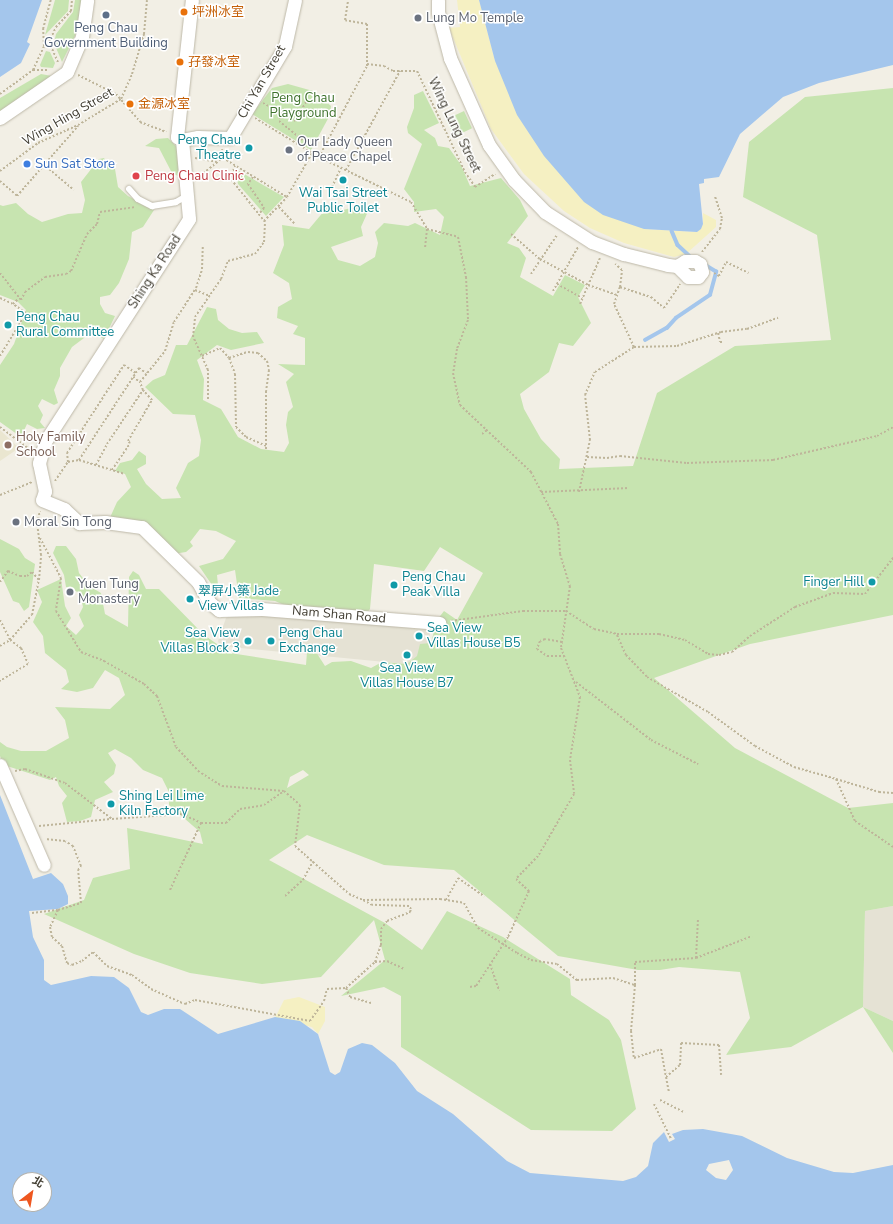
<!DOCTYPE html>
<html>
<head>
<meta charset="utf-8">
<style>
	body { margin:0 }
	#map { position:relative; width:893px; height:1224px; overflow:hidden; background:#f2efe5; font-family:"Nunito Sans","Noto Sans TC",sans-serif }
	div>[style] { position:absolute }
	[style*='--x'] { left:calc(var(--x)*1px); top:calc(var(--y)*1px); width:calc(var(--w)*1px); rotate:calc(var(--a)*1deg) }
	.residential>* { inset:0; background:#e5e2d4 }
	.education>* { inset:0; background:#eae6d0 }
	.green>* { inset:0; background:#c7e4b0; transform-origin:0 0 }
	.sand>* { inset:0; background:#f5f0c2 }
	.water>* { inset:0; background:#a4c6ec }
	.stream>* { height:3.5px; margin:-1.75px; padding:0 1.75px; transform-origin:1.75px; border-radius:1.75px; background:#a4c6ec }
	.path>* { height:2px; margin-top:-1px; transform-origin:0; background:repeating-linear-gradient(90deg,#beb59a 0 2px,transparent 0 4px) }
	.roads { filter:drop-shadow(0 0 1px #bdb8a8) drop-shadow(0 0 1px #bdb8a8) }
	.service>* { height:6px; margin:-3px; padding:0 3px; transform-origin:3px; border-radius:3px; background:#fff }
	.minor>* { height:13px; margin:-6.5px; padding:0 6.5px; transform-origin:6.5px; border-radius:6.5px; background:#fff }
	.dots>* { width:11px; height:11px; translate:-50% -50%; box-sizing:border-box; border:2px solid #fff; border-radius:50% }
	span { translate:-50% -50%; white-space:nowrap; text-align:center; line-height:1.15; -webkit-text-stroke:3px #fff; paint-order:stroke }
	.food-label { font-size:13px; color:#c56008 }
	.left { translate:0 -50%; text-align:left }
	.worship-label { font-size:13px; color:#5b616d }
	.service-label { font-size:13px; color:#4e5e75 }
	.street-label { font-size:13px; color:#444035 }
	.park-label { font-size:13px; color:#3e722c }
	.culture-label { font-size:13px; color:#0d838f }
	.right { translate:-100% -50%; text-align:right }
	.shop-label { font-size:13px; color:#366cbe }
	.health-label { font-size:13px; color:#be3a42 }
	.education-label { font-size:13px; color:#785e54 }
	.north { position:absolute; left:12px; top:1172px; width:40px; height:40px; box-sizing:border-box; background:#fff; border:1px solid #b4b3ae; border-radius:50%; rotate:31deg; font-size:11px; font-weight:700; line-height:16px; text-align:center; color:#444035 }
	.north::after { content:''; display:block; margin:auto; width:14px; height:18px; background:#ee5720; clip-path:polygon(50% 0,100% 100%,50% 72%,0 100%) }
</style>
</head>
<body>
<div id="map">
	<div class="residential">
		<div style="clip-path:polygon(235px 613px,431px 626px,426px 666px,220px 646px,218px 641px,226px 618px)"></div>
		<div style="clip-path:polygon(893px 906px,893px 1021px,863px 1007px,865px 911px)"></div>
	</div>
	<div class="education">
		<div style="clip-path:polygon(0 430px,19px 448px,0 461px)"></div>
	</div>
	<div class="green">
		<div style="clip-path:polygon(55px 0,69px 0,68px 11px,45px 35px)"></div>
		<div style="clip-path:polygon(75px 0,82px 0,75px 36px,62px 62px,54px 43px,56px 34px,73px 12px)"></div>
		<div style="clip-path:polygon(46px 51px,50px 52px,55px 63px,53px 68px,41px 67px,40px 65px)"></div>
		<div style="clip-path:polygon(41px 74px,52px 76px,0 112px,0 98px)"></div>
		<div style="clip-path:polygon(288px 84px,313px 91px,331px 106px,330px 115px,311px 150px,252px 114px,272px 88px)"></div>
		<div style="clip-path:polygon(evenodd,893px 88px,893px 615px,750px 644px,654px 678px,735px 748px,848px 808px,893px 803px,893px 906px,865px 911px,863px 1007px,893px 1021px,893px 1053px,863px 1007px,791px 1047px,726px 1055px,750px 1018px,740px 972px,679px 967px,660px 970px,638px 970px,558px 956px,454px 870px,384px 865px,307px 835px,269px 860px,385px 923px,422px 950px,447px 911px,503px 937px,570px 979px,571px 995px,609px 1020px,621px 1040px,636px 1109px,612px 1131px,531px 1130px,401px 1047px,401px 996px,384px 987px,341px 996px,385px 960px,374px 920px,321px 977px,262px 984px,190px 973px,134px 954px,44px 914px,84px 900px,93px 878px,130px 869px,127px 828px,203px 844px,200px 832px,169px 805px,169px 792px,162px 778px,143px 770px,131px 758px,115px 749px,108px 753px,116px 765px,114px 774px,104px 782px,113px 792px,95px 800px,91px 817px,80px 821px,67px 822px,62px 803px,67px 796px,59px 786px,56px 777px,50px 780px,4px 765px,0 756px,0 742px,7px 747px,21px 751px,46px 751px,69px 738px,65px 720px,55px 707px,110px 709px,125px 695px,119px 678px,105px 670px,93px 688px,77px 692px,61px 689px,69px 682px,66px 670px,45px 653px,43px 636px,33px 622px,42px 602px,37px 590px,61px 579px,65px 606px,71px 618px,66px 626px,76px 635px,84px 626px,79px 615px,83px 607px,80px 593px,66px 587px,64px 575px,53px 553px,56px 546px,66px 546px,76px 559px,79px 573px,89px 586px,101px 593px,105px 614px,128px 627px,129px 577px,133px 571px,139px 575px,146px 589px,159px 589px,204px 635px,230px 653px,306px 665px,307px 652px,316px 652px,325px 666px,332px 662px,351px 661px,371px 668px,382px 662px,407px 664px,417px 656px,420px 644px,431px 643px,437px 620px,444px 611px,457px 620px,483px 573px,440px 547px,424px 571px,374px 564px,370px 609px,365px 615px,289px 607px,275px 601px,239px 598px,235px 570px,217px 575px,218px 585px,212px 585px,199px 566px,223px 559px,236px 541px,216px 531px,200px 529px,190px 542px,193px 546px,186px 552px,173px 554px,140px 530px,108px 522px,117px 502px,131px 487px,125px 474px,115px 471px,120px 463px,132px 460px,139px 451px,146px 456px,146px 464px,137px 469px,146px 484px,162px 499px,181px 498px,176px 488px,188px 463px,199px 456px,201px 440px,195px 415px,173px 414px,145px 387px,153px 380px,165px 375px,176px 345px,187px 345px,207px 307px,216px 309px,218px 320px,229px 329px,242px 333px,257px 332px,264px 343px,231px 350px,217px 345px,197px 360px,204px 379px,203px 400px,221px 409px,238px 437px,261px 449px,284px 452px,289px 443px,286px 425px,288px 412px,293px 407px,286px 382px,294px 374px,278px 364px,305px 365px,305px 338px,293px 334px,298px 326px,277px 318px,278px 307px,292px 299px,289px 283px,273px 273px,284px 245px,282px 225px,309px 229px,330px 204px,343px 210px,359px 206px,370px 207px,361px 227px,363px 236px,331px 247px,338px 260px,360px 266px,375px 257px,378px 243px,375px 232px,384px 223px,408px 226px,415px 223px,440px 235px,444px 217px,436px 209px,414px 212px,414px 202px,404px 189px,422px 144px,408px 133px,407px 127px,414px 108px,414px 95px,423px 91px,439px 123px,424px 130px,435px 138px,438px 146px,449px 148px,461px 165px,470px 186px,501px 178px,520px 200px,528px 216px,507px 243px,519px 248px,526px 258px,520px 277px,553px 296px,565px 275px,585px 285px,578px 297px,591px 323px,573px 346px,559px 343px,549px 372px,520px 394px,524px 409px,541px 439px,560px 459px,559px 469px,633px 466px,657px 393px,735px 346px,831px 340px,817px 235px,743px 197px,749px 142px,805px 97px,893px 88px,303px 770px,309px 775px,287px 788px,290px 777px,303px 770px)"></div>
		<div style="left:464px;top:111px;width:19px;height:20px;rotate:65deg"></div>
		<div style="clip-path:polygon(168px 138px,177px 147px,180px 177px,172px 173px,159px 148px,145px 146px,156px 139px)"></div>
		<div style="clip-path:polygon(104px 158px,108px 165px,115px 169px,118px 187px,128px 196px,154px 210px,143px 227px,132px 232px,129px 259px,119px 283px,110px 295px,100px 297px,100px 304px,105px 313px,115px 316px,104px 339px,92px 332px,72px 347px,60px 368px,60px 376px,54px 390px,58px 403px,54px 405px,42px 399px,38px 406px,43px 415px,40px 422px,45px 428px,37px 429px,27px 424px,21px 437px,0 422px,0 365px,14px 344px,26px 310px,18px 302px,0 295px,0 205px,3px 206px,16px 203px,28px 214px,42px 222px,68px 214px,82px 213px,85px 200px,81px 182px,99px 159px)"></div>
		<div style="clip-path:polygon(239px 171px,284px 197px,266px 216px,238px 184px,236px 176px)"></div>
		<div style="clip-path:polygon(0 539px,19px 549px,25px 558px,35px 564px,29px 607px,24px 611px,19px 603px,13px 601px,0 572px)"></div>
	</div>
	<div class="sand">
		<div style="clip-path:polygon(457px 0,479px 0,495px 61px,644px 229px,697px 232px,703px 224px,703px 213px,716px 220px,716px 227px,686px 254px,674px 257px,624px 243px,590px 228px,564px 211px,524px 174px,491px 129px,449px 28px,460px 27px)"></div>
		<div style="clip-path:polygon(299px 997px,325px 1007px,325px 1021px,318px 1034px,312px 1027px,275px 1018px,284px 1000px)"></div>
	</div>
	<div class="water">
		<div style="clip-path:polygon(0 0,42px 0,27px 42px,30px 44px,21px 63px,0 77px)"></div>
		<div style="clip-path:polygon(479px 0,893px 0,893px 65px,819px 83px,783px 97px,740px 134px,719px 177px,704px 179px,704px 183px,699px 184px,703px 224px,701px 229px,697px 232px,644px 229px,603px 215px,584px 202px,544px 156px,517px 115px,495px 61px)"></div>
		<div style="clip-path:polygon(evenodd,0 795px,33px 879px,51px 873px,63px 884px,68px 896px,68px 904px,58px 909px,29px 911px,33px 937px,44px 960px,44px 980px,51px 985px,91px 976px,114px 977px,129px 988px,141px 1012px,148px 1015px,164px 1009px,180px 1009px,218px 1034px,275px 1017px,300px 1021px,318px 1034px,330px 1072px,335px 1075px,340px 1072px,348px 1049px,362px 1043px,372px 1045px,395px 1063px,417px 1091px,453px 1114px,507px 1161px,530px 1173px,623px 1181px,636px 1177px,648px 1166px,653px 1143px,664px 1132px,669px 1142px,675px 1139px,672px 1134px,683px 1130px,703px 1129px,742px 1136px,787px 1158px,834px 1172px,853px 1173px,893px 1165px,893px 1224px,0 1224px,0 795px,729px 1160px,733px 1170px,726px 1180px,716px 1178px,706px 1170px,709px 1164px,729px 1160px,0 795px,20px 1180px,44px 1180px,44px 1204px,20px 1204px,20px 1180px)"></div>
	</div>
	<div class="stream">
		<div style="--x:672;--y:231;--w:15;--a:67"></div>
		<div style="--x:678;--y:245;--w:16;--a:43"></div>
		<div style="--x:645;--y:340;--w:25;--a:-29"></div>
		<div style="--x:667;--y:328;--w:13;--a:-48"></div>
		<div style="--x:676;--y:318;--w:41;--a:-34.1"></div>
		<div style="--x:710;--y:295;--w:24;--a:-75"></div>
		<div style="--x:716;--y:272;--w:15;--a:-148"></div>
	</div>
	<div class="path">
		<div style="--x:45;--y:41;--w:4;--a:14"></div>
		<div style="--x:49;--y:42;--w:22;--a:66"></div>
		<div style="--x:49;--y:42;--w:17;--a:-65"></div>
		<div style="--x:56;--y:27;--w:22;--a:-47"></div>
		<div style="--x:71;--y:11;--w:11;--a:-85"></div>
		<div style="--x:367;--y:64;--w:17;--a:7"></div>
		<div style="--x:384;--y:66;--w:10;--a:29"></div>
		<div style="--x:393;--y:71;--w:24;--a:0"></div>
		<div style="--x:417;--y:71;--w:112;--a:64.6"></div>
		<div style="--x:465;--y:172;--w:18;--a:56"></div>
		<div style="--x:475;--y:187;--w:24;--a:-33"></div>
		<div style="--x:33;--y:70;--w:15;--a:0"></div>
		<div style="--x:78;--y:75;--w:42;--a:26.6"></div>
		<div style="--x:116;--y:94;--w:37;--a:49"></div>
		<div style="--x:140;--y:122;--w:28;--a:21"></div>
		<div style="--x:0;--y:94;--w:41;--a:-36"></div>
		<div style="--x:33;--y:70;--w:26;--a:-65"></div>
		<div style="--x:44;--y:46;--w:17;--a:-93"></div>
		<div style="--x:43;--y:29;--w:30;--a:-75"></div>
		<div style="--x:263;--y:103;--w:37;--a:29"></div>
		<div style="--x:295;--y:121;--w:22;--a:-60"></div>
		<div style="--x:283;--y:114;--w:8;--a:120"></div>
		<div style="--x:279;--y:121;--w:33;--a:39"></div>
		<div style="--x:305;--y:142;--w:5;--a:112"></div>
		<div style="--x:255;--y:118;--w:75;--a:31.4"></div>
		<div style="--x:319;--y:157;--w:102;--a:26.1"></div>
		<div style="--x:411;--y:202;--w:31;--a:59"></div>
		<div style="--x:427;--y:229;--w:20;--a:96"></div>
		<div style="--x:319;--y:157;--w:103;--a:-62.2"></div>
		<div style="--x:367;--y:66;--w:42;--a:-90"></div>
		<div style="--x:367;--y:24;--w:22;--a:-170"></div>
		<div style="--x:345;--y:20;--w:20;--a:-81"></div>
		<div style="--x:195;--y:158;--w:22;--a:10"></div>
		<div style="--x:223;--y:158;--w:75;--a:31.4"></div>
		<div style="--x:43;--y:164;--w:40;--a:40"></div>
		<div style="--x:346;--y:170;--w:113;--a:-61.4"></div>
		<div style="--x:0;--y:171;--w:47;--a:-36.4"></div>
		<div style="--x:38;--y:143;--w:44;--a:-24.2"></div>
		<div style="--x:78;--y:125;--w:50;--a:-31.2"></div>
		<div style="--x:121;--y:99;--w:27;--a:-66"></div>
		<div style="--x:132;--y:74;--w:42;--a:-73.3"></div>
		<div style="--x:144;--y:34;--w:34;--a:-85"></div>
		<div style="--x:253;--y:177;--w:9;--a:126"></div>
		<div style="--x:248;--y:184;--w:29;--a:56"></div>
		<div style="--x:264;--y:208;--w:8;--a:130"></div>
		<div style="--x:197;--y:178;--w:33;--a:-38"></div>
		<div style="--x:223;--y:158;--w:9;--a:-96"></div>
		<div style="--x:0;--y:181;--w:23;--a:41"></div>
		<div style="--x:17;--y:196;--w:93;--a:-48.9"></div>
		<div style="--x:332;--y:187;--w:21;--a:-65"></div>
		<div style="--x:279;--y:207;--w:23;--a:47"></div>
		<div style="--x:264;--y:221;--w:33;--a:-46"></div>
		<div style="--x:287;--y:197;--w:51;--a:-60.4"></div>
		<div style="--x:427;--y:229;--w:32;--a:14"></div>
		<div style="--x:458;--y:237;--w:41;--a:78.7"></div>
		<div style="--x:466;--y:277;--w:43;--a:87.3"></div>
		<div style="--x:468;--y:320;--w:31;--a:111"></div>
		<div style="--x:457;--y:349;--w:24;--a:99"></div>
		<div style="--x:453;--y:373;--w:33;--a:78"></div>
		<div style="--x:460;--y:405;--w:98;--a:43.3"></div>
		<div style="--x:531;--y:472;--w:59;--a:62.6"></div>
		<div style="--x:558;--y:524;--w:30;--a:86"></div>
		<div style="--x:560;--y:554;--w:34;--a:73"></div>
		<div style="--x:570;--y:586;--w:63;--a:98.3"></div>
		<div style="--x:561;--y:648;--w:53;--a:68.8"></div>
		<div style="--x:580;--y:697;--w:64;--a:99"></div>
		<div style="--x:570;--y:760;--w:34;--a:83"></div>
		<div style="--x:574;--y:794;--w:72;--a:120.1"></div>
		<div style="--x:538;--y:856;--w:32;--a:134"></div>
		<div style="--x:516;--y:879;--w:18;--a:43"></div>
		<div style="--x:529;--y:891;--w:51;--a:114.5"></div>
		<div style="--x:508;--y:937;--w:59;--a:123.1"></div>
		<div style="--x:476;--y:986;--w:7;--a:172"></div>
		<div style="--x:511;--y:234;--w:38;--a:41"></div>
		<div style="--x:540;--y:259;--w:55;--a:28.4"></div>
		<div style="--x:588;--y:285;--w:31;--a:19"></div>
		<div style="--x:702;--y:252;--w:29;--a:-52"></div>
		<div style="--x:720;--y:229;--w:11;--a:-80"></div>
		<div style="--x:722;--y:218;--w:23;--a:-108"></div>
		<div style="--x:0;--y:273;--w:34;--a:52"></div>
		<div style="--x:21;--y:300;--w:9;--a:-63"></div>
		<div style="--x:25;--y:292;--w:25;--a:-37"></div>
		<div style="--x:45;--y:277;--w:21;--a:-8"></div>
		<div style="--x:66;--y:274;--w:6;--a:-31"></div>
		<div style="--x:71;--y:271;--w:40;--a:-66.6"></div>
		<div style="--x:87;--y:234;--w:14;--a:-45"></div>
		<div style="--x:97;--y:224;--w:12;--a:-76"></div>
		<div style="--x:100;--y:212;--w:35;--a:-8"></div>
		<div style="--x:714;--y:273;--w:6;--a:31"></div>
		<div style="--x:719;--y:276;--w:16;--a:-63"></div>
		<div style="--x:726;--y:262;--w:25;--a:26"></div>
		<div style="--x:531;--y:274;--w:47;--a:-56.3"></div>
		<div style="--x:557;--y:284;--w:29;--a:29"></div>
		<div style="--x:620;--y:287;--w:33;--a:18"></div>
		<div style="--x:651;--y:297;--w:17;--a:40"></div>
		<div style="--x:664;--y:308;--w:29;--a:-56"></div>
		<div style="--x:195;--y:290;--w:16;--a:22"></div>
		<div style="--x:553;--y:291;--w:51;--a:-60.4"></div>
		<div style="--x:0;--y:298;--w:14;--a:25"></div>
		<div style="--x:580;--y:304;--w:50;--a:-66.5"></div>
		<div style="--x:718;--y:333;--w:9;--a:77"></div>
		<div style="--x:720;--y:342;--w:3;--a:0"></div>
		<div style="--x:634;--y:347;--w:43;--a:-1.3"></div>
		<div style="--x:677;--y:346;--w:46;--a:-17.7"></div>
		<div style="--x:721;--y:332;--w:26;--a:-7"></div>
		<div style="--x:747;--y:329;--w:33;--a:-20"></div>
		<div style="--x:0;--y:356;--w:50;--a:-58.8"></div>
		<div style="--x:26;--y:313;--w:16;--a:-145"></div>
		<div style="--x:13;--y:304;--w:7;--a:-45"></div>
		<div style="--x:202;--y:356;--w:20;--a:-24"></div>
		<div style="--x:220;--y:348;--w:13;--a:48"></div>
		<div style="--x:229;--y:358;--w:17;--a:69"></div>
		<div style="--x:235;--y:374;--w:53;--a:88.9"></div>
		<div style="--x:236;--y:427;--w:14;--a:45"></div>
		<div style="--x:246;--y:437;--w:22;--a:24"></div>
		<div style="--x:229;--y:358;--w:20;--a:-18"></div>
		<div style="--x:248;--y:352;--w:10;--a:6"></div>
		<div style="--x:258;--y:353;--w:12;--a:42"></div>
		<div style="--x:267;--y:361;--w:9;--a:77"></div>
		<div style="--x:269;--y:370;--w:21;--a:98"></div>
		<div style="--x:266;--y:391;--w:58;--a:90"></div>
		<div style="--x:133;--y:377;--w:9;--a:36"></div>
		<div style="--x:208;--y:399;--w:29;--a:-90"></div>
		<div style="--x:208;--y:370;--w:36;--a:-114"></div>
		<div style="--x:193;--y:337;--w:20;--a:-84"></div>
		<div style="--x:195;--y:317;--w:46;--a:-55.6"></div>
		<div style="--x:221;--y:279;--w:19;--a:-69"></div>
		<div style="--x:228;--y:261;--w:28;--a:-15"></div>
		<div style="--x:255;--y:254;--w:15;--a:-53"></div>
		<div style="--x:264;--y:242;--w:20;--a:-87"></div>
		<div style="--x:265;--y:222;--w:56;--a:-128.5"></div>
		<div style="--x:230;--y:178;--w:13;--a:-67"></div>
		<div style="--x:0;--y:427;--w:39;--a:37"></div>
		<div style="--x:482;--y:434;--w:6;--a:-39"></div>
		<div style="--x:587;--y:457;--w:20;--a:3"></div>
		<div style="--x:607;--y:458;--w:13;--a:-9"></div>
		<div style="--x:620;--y:456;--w:67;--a:6"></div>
		<div style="--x:687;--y:463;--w:86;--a:-2"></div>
		<div style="--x:773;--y:460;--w:107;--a:-13"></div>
		<div style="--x:877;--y:436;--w:18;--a:-29"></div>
		<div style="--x:79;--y:460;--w:48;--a:16.9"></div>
		<div style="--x:68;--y:462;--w:11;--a:-10"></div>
		<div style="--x:79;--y:460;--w:110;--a:-56.9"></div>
		<div style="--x:139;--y:368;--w:9;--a:36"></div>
		<div style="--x:68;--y:462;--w:9;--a:-96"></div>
		<div style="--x:67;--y:453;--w:105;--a:-57.1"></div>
		<div style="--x:124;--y:365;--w:14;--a:34"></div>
		<div style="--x:96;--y:465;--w:24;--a:-62"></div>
		<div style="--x:107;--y:444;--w:65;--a:-56.3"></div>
		<div style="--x:112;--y:470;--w:32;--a:-56"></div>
		<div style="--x:130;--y:443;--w:3;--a:-135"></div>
		<div style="--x:128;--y:441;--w:48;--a:-59.7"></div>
		<div style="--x:152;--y:400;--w:13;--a:-132"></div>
		<div style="--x:143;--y:390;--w:9;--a:-111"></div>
		<div style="--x:140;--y:382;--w:40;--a:-51"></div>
		<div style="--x:165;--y:351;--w:30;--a:-73"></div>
		<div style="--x:174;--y:322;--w:40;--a:-57.1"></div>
		<div style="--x:196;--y:288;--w:20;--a:-72"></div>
		<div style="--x:202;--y:269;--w:24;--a:-88"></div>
		<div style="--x:55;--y:481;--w:23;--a:-56"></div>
		<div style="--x:541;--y:492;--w:88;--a:-2.6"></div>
		<div style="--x:579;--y:492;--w:53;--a:-78.1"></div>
		<div style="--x:590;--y:440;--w:45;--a:-96.3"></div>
		<div style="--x:585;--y:395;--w:25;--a:-67"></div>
		<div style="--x:595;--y:372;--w:46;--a:-32.7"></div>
		<div style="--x:634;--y:347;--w:47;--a:-114.9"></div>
		<div style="--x:614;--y:304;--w:18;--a:-71"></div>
		<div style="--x:620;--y:287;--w:17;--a:-83"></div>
		<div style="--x:622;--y:270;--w:9;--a:-139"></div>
		<div style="--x:0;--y:495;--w:35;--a:-22"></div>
		<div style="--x:40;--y:538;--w:45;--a:62.3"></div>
		<div style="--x:61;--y:578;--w:33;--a:99"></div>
		<div style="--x:56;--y:611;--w:48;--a:58.6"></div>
		<div style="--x:81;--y:652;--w:25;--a:21"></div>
		<div style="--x:104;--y:661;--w:46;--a:29.9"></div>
		<div style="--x:144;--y:684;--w:18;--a:43"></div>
		<div style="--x:157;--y:696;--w:54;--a:69.6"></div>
		<div style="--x:176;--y:747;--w:33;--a:47"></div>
		<div style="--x:198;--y:771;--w:28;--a:32"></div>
		<div style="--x:222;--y:786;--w:62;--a:4.6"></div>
		<div style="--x:284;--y:791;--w:21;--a:41"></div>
		<div style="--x:300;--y:805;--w:41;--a:97"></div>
		<div style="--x:295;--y:846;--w:72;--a:41.6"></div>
		<div style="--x:349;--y:894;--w:15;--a:23"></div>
		<div style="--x:363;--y:900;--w:77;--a:-0.7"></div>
		<div style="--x:440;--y:899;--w:24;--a:9"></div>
		<div style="--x:464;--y:903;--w:29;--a:61"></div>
		<div style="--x:478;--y:928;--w:46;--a:32.7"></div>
		<div style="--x:517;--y:953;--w:16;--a:27"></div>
		<div style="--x:531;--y:960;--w:26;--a:9"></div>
		<div style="--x:557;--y:964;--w:26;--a:39"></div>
		<div style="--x:577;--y:980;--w:36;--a:-3"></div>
		<div style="--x:613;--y:978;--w:23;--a:18"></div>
		<div style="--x:635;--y:985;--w:46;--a:95"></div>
		<div style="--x:631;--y:1031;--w:27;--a:84"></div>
		<div style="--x:634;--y:1058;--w:28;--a:-18"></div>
		<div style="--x:661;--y:1049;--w:28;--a:80"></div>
		<div style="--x:666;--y:1077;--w:18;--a:-41"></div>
		<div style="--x:680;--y:1065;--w:22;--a:-87"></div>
		<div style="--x:681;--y:1043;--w:38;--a:3"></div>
		<div style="--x:719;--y:1045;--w:30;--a:86"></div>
		<div style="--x:0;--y:582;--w:14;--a:-54"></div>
		<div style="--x:8;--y:571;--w:13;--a:23"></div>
		<div style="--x:20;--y:576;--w:7;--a:0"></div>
		<div style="--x:27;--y:576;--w:6;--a:-39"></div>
		<div style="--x:32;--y:572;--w:11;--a:49"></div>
		<div style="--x:0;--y:620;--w:22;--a:63"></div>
		<div style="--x:10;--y:640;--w:14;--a:36"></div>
		<div style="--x:21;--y:648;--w:17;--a:66"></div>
		<div style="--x:28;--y:664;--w:33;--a:149"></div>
		<div style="--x:451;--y:621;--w:73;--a:-7.9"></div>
		<div style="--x:523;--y:611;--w:43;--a:0"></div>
		<div style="--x:566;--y:611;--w:33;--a:33"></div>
		<div style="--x:594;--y:629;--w:24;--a:12"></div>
		<div style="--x:617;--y:634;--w:42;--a:0"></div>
		<div style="--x:659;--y:634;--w:27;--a:13"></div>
		<div style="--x:685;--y:640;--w:27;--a:31"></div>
		<div style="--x:708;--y:654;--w:11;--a:5"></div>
		<div style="--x:719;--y:655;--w:13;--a:-13"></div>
		<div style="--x:732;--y:652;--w:24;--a:-42"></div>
		<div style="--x:750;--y:636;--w:54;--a:-32.8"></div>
		<div style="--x:795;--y:607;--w:40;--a:-20.2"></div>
		<div style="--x:833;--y:593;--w:32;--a:2"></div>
		<div style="--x:865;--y:594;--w:46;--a:-52.1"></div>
		<div style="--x:617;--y:635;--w:22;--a:66"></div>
		<div style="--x:626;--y:655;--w:30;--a:46"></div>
		<div style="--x:647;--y:677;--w:70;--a:29.8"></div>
		<div style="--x:708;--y:712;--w:58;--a:35.9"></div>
		<div style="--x:755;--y:746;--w:44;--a:28.3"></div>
		<div style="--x:794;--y:767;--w:44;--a:15.9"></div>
		<div style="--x:836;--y:779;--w:46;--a:65.7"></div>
		<div style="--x:855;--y:821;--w:46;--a:34.4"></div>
		<div style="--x:562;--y:642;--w:17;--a:-170"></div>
		<div style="--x:545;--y:639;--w:5;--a:158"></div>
		<div style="--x:540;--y:641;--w:9;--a:111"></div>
		<div style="--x:537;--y:649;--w:12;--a:35"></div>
		<div style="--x:547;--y:656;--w:17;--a:0"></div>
		<div style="--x:0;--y:646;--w:12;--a:-31"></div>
		<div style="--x:10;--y:640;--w:33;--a:-49"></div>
		<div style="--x:32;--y:615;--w:36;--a:-79"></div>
		<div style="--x:39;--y:580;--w:25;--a:-85"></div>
		<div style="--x:41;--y:555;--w:32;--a:-97"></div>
		<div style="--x:37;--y:523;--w:12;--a:-76"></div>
		<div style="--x:576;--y:682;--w:95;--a:37.7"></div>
		<div style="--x:651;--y:740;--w:53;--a:27.1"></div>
		<div style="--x:15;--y:771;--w:10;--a:-11"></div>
		<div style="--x:25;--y:769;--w:42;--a:19.3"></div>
		<div style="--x:65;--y:783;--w:59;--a:37.5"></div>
		<div style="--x:112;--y:819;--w:70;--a:-4.1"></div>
		<div style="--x:182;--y:814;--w:21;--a:25"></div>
		<div style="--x:201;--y:823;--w:25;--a:0"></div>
		<div style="--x:226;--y:823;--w:20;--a:-45"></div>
		<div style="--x:240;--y:809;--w:24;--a:-9"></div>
		<div style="--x:264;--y:805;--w:24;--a:-35"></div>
		<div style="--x:836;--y:779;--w:45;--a:16.8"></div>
		<div style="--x:879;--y:792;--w:14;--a:4"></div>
		<div style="--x:39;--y:826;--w:72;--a:-5.6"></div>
		<div style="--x:170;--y:890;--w:74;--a:-65.2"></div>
		<div style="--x:285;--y:896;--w:24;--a:-42"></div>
		<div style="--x:303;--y:880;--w:21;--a:-62"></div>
		<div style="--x:446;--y:900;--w:25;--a:-61"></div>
		<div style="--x:458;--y:878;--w:32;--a:35"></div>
		<div style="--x:58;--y:910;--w:19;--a:115"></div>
		<div style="--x:50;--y:927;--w:10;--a:79"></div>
		<div style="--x:52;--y:937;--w:13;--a:42"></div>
		<div style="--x:62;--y:946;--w:18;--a:74"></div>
		<div style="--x:67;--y:963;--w:5;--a:22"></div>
		<div style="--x:72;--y:965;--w:11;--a:-22"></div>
		<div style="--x:82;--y:961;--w:14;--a:-39"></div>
		<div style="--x:93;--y:952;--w:20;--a:45"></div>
		<div style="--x:107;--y:966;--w:27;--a:20"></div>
		<div style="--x:132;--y:975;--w:24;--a:36"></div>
		<div style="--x:151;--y:989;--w:37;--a:24"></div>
		<div style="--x:185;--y:1004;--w:11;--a:-22"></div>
		<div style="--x:195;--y:1000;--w:117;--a:10.3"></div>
		<div style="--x:310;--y:1021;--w:24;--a:-55"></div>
		<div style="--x:324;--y:1001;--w:12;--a:-76"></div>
		<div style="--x:327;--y:989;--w:19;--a:-3"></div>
		<div style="--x:346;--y:988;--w:39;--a:-42"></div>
		<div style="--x:375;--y:962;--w:18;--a:-71"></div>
		<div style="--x:381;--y:945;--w:16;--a:-90"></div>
		<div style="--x:381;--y:929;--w:10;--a:-53"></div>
		<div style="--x:387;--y:921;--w:25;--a:-21"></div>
		<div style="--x:410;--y:912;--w:3;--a:-72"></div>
		<div style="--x:411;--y:909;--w:4;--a:-124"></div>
		<div style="--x:409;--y:906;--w:37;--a:-178"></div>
		<div style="--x:372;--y:905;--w:10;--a:-151"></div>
		<div style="--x:32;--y:913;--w:26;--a:-7"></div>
		<div style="--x:58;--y:910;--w:24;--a:-17"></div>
		<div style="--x:81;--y:903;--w:33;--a:-95"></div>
		<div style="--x:78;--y:870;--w:5;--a:-53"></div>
		<div style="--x:81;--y:866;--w:22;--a:-112"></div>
		<div style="--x:73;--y:846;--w:9;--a:-148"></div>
		<div style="--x:65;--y:841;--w:20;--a:-174"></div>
		<div style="--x:696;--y:958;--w:60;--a:-21.4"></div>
		<div style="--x:375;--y:962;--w:12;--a:-5"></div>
		<div style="--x:387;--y:961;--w:19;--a:25"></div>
		<div style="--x:490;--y:964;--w:28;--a:71"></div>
		<div style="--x:635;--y:985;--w:23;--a:-90"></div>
		<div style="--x:635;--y:962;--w:61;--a:-3.8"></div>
		<div style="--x:696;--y:958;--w:40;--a:-87.1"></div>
		<div style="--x:346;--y:988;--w:10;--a:66"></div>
		<div style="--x:350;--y:997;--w:22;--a:16"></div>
		<div style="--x:666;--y:1077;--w:16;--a:79"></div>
		<div style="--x:660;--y:1100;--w:28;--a:27"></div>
		<div style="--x:654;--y:1104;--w:39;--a:64"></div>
	</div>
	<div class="roads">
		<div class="service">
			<div style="--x:129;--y:189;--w:13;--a:48"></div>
			<div style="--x:138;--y:199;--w:16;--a:27"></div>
			<div style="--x:152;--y:206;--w:24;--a:-9"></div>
			<div style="--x:176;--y:202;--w:13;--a:-29"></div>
		</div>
		<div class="minor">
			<div style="--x:438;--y:0;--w:12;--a:90"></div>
			<div style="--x:438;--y:12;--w:48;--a:75.4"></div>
			<div style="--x:450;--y:58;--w:95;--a:65.9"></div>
			<div style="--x:489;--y:145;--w:43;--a:54.5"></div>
			<div style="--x:514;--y:180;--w:45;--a:45.9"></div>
			<div style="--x:545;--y:212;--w:56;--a:32.6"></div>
			<div style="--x:592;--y:242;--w:34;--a:21"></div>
			<div style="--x:624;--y:254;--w:45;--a:14"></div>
			<div style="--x:668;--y:265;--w:9;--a:6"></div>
			<div style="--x:677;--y:266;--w:9;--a:-32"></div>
			<div style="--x:685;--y:261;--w:10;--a:0"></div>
			<div style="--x:695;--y:261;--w:6;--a:31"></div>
			<div style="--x:700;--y:264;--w:8;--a:76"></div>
			<div style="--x:702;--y:272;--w:6;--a:129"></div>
			<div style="--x:698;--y:277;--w:10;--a:180"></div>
			<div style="--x:688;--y:277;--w:16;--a:-135"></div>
			<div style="--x:0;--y:118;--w:81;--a:-34.5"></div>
			<div style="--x:67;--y:72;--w:38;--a:-67"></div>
			<div style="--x:82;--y:37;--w:37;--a:-82"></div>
			<div style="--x:182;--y:140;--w:79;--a:84.9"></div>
			<div style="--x:189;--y:219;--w:265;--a:122.9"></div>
			<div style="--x:45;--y:442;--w:22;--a:106"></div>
			<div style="--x:39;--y:463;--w:29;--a:78"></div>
			<div style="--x:45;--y:491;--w:9;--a:108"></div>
			<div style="--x:42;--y:500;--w:24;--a:22"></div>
			<div style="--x:64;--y:509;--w:21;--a:43"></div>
			<div style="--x:79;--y:523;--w:26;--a:-2"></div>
			<div style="--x:105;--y:522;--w:37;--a:8"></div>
			<div style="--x:142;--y:527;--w:78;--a:44.5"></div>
			<div style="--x:198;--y:582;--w:23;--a:61"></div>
			<div style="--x:209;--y:602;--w:13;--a:39"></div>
			<div style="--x:219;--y:610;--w:43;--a:-1.3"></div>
			<div style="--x:262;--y:609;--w:178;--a:4.5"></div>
			<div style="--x:182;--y:140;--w:16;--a:-11"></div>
			<div style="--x:198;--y:137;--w:32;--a:2"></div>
			<div style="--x:230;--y:138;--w:107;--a:-59.1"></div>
			<div style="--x:285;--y:46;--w:47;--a:-77.7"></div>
			<div style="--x:182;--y:140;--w:6;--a:-149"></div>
			<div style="--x:177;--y:137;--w:138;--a:-83.8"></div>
			<div style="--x:0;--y:765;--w:109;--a:66.3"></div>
		</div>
	</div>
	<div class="dots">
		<div style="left:184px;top:12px;background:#e8710a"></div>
		<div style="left:106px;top:15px;background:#5c6f8a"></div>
		<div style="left:418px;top:18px;background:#6b7280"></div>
		<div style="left:180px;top:62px;background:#e8710a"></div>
		<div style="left:130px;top:104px;background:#e8710a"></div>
		<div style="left:249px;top:148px;background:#0f9aa8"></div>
		<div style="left:289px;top:150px;background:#6b7280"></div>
		<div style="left:27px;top:164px;background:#3f7fe0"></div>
		<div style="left:136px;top:176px;background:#e0444e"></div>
		<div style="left:343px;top:180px;background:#0f9aa8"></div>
		<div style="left:8px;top:325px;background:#0f9aa8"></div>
		<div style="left:8px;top:445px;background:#8d6e63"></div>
		<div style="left:16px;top:522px;background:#6b7280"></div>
		<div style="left:872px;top:582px;background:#0f9aa8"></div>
		<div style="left:394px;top:585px;background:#0f9aa8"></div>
		<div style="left:70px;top:592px;background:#6b7280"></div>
		<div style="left:190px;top:599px;background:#0f9aa8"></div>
		<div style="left:419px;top:636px;background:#0f9aa8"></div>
		<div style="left:248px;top:641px;background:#0f9aa8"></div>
		<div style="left:271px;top:641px;background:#0f9aa8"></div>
		<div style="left:407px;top:655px;background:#0f9aa8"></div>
		<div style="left:111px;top:804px;background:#0f9aa8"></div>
	</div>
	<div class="food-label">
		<span class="left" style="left:192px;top:12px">坪洲冰室</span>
		<span class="left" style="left:188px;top:62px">孖發冰室</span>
		<span class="left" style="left:138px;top:104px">金源冰室</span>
	</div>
	<div class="worship-label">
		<span class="left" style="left:426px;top:18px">Lung Mo Temple</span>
		<span class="left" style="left:297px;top:150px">Our Lady Queen<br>of Peace Chapel</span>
		<span class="left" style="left:24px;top:522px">Moral Sin Tong</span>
		<span class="left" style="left:78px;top:592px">Yuen Tung<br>Monastery</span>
	</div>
	<div class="service-label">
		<span style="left:106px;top:36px">Peng Chau<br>Government Building</span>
	</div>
	<div class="street-label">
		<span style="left:262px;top:82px;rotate:-60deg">Chi Yan Street</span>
		<span style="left:68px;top:117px;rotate:-30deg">Wing Hing Street</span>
		<span style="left:454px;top:125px;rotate:64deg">Wing Lung Street</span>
		<span style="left:155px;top:272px;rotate:-57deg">Shing Ka Road</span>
		<span style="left:339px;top:615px;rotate:5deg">Nam Shan Road</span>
	</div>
	<div class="park-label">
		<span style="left:303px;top:106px">Peng Chau<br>Playground</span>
	</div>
	<div class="culture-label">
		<span class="right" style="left:241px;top:148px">Peng Chau<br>Theatre</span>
		<span style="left:343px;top:201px">Wai Tsai Street<br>Public Toilet</span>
		<span class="left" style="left:16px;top:325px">Peng Chau<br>Rural Committee</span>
		<span class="left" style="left:402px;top:585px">Peng Chau<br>Peak Villa</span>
		<span class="right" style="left:864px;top:582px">Finger Hill</span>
		<span class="left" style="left:198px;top:599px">翠屏小築 Jade<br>View Villas</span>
		<span class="left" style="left:427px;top:636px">Sea View<br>Villas House B5</span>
		<span class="right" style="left:240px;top:641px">Sea View<br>Villas Block 3</span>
		<span class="left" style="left:279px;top:641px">Peng Chau<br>Exchange</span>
		<span style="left:407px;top:676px">Sea View<br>Villas House B7</span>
		<span class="left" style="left:119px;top:804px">Shing Lei Lime<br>Kiln Factory</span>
	</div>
	<div class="shop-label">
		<span class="left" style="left:35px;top:164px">Sun Sat Store</span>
	</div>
	<div class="health-label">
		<span class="left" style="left:145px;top:176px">Peng Chau Clinic</span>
	</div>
	<div class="education-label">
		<span class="left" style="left:16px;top:445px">Holy Family<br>School</span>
	</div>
	<div class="north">北</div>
</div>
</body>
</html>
